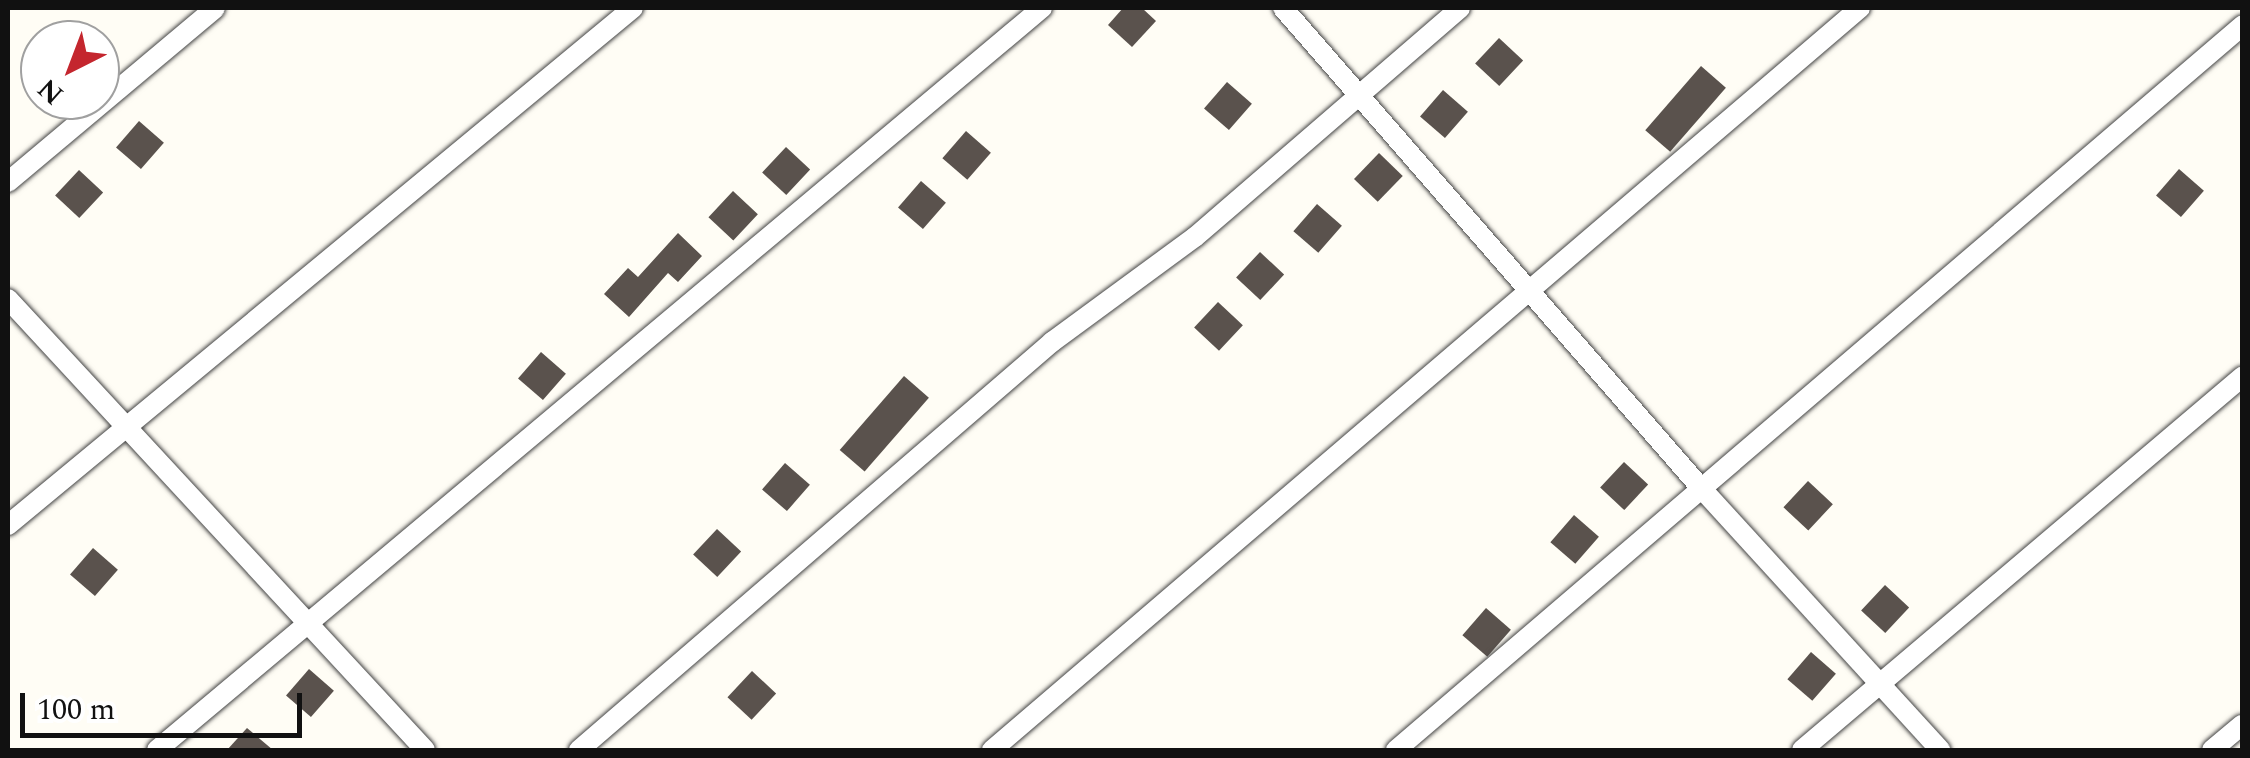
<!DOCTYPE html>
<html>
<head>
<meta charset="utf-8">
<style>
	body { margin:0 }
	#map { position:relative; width:2250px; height:758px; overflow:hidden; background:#fffdf5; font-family:Spectral,serif }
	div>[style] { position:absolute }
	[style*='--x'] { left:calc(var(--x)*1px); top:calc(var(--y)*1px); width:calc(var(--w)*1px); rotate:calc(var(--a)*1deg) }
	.building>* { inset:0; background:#5a524d; transform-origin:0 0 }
	.roads { filter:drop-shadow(0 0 2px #444) drop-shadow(0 0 2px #444) }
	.street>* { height:20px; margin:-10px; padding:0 10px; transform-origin:10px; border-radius:10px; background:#fff }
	span { translate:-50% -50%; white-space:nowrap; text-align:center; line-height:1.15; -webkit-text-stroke:10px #fff; paint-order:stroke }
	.frame { position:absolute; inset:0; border:10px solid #111; pointer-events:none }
	.north { position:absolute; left:20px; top:20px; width:100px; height:100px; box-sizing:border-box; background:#fff; border:2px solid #a0a0a0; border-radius:50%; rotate:222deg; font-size:28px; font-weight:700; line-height:40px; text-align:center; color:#111 }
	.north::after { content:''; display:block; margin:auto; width:35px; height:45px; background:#c4262e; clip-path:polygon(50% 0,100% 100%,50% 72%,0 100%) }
	.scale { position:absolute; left:20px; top:693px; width:282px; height:45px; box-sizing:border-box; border:5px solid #111; border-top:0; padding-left:12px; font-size:30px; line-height:35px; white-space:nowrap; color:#111; -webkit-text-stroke:8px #fff; paint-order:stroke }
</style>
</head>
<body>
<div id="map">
	<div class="building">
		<div style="clip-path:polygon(1123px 8px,1142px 8px,1156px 21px,1132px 47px,1108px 25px)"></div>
		<div style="left:1499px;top:38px;width:33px;height:35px;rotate:43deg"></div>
		<div style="left:1701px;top:66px;width:33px;height:85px;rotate:41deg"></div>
		<div style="left:1227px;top:82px;width:33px;height:35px;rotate:41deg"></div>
		<div style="left:1443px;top:90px;width:33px;height:35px;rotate:41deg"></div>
		<div style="left:139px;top:121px;width:33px;height:35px;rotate:41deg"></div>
		<div style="left:966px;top:131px;width:33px;height:36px;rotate:41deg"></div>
		<div style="left:786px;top:147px;width:33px;height:35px;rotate:43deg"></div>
		<div style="left:1379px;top:153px;width:33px;height:36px;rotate:44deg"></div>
		<div style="left:2179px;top:169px;width:33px;height:35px;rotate:41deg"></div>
		<div style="left:79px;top:170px;width:33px;height:35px;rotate:43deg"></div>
		<div style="left:921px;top:181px;width:33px;height:35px;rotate:41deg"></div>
		<div style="left:733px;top:191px;width:34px;height:36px;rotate:43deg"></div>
		<div style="left:1317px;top:204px;width:33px;height:36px;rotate:41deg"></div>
		<div style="clip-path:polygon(678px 233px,702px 256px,678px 282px,668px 273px,629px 317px,604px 294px,628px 268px,638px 277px)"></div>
		<div style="left:1260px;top:252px;width:33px;height:35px;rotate:43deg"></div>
		<div style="left:1218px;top:302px;width:34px;height:35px;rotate:43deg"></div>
		<div style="left:541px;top:352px;width:33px;height:35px;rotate:41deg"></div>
		<div style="left:904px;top:376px;width:33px;height:98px;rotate:41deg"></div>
		<div style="left:1624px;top:462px;width:33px;height:35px;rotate:43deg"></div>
		<div style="left:785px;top:463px;width:33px;height:35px;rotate:41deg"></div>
		<div style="left:1808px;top:481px;width:34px;height:36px;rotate:43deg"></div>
		<div style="left:1574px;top:515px;width:33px;height:36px;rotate:41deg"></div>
		<div style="left:717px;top:529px;width:33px;height:35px;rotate:43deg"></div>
		<div style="left:93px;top:548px;width:33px;height:35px;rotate:41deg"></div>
		<div style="left:1885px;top:585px;width:33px;height:35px;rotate:43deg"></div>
		<div style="left:1486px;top:608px;width:33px;height:36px;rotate:41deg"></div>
		<div style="left:1811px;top:652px;width:33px;height:36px;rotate:41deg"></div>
		<div style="left:309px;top:669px;width:33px;height:35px;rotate:41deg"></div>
		<div style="left:752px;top:671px;width:33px;height:36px;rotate:43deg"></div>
		<div style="clip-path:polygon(247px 728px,273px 750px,227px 750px)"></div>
	</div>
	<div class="roads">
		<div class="street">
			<div style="--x:1283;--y:8;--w:636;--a:48.95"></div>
			<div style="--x:1701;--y:488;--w:355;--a:47.6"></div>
			<div style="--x:8;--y:182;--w:270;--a:-40"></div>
			<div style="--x:8;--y:299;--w:614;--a:47.24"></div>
			<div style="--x:8;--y:525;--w:811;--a:-39.6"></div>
			<div style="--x:157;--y:750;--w:1155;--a:-39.98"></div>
			<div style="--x:579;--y:750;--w:625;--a:-40.78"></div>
			<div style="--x:1052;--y:342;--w:177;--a:-36.3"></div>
			<div style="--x:1195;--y:237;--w:350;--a:-40.8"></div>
			<div style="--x:992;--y:750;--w:1142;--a:-40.53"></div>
			<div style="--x:1396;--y:750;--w:1114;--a:-40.56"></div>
			<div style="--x:1802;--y:750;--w:577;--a:-40.29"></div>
			<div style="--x:2212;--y:750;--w:39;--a:-40"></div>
		</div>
	</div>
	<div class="frame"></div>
	<div class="north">N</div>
	<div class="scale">100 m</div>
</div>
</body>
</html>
